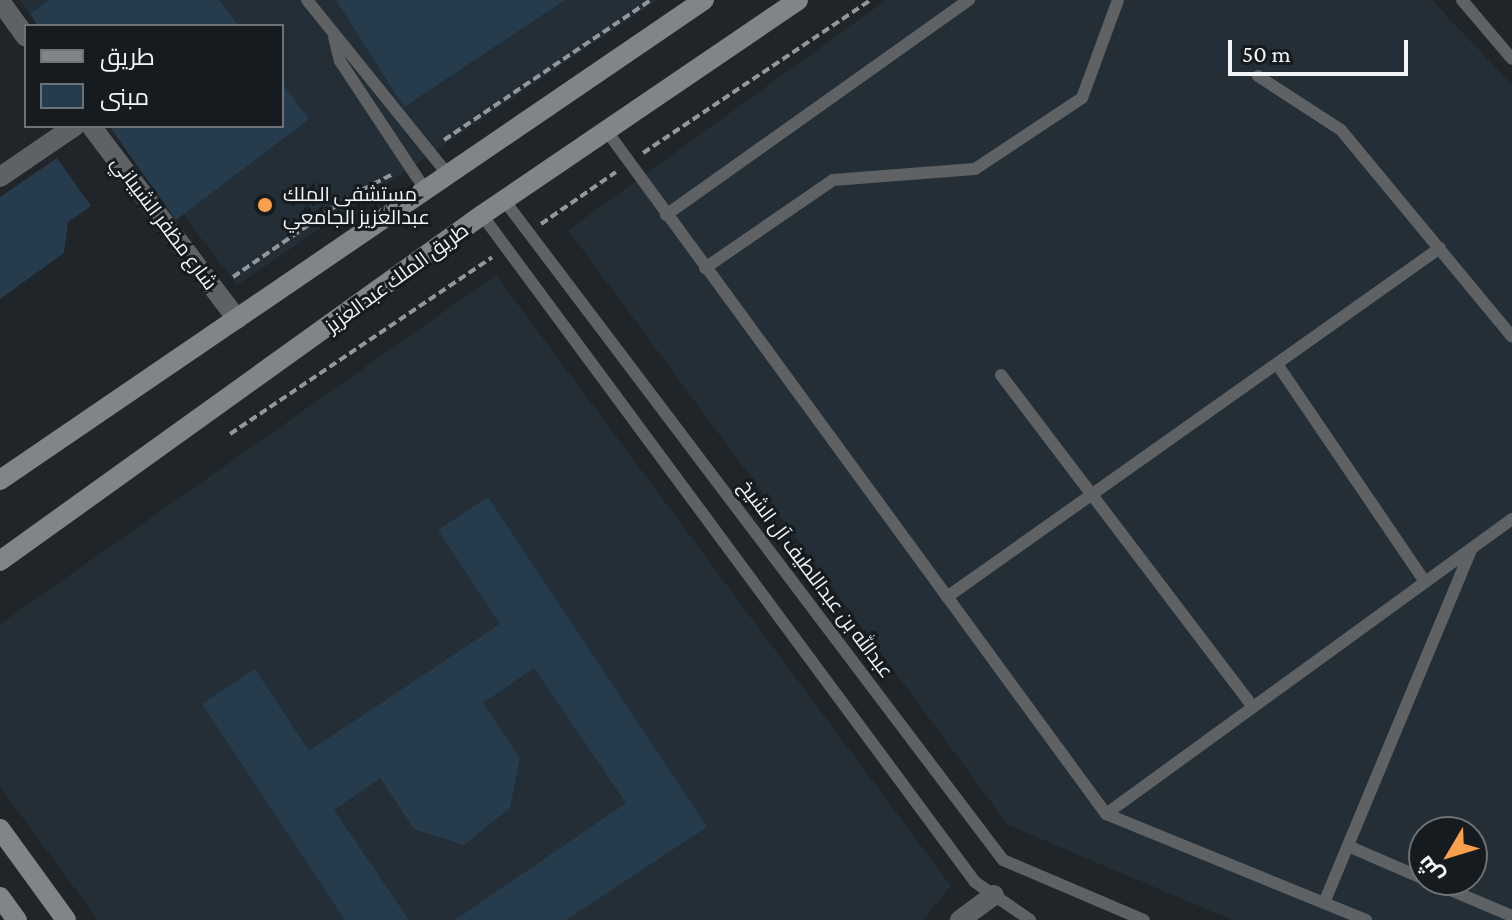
<!DOCTYPE html>
<html>
<head>
<meta charset="utf-8">
<style>
	body { margin:0 }
	#map { position:relative; width:1512px; height:920px; overflow:hidden; background:#1f2529; font-family:"Crimson Pro",Cairo,serif }
	div>[style] { position:absolute }
	[style*='--x'] { left:calc(var(--x)*1px); top:calc(var(--y)*1px); width:calc(var(--w)*1px); rotate:calc(var(--a)*1deg) }
	.built>* { inset:0; background:#232e37 }
	.building>* { inset:0; background:#263c4c }
	.path>* { height:4px; margin-top:-2px; transform-origin:0; background:repeating-linear-gradient(90deg,#92979b 0 8px,transparent 0 12px) }
	.lane>* { height:12px; margin:-6px; padding:0 6px; transform-origin:6px; border-radius:6px; background:#5f6264 }
	.street>* { height:20px; margin:-10px; padding:0 10px; transform-origin:10px; border-radius:10px; background:#5f6264 }
	.secondary>* { height:20px; margin:-10px; padding:0 10px; transform-origin:10px; border-radius:10px; background:#808589 }
	.dots>* { width:22px; height:22px; translate:-50% -50%; box-sizing:border-box; border:4px solid #151b1f; border-radius:50% }
	span { translate:-50% -50%; white-space:nowrap; text-align:center; line-height:1.15; -webkit-text-stroke:6px #151b1f; paint-order:stroke }
	.poi-label { font-size:20px; color:#f1f5f8 }
	.left { translate:0 -50%; text-align:left }
	.street-label { font-size:20px; color:#f1f5f8 }
	.legend { position:absolute; left:24px; top:24px; width:260px; height:104px; box-sizing:border-box; background:#151b1f; border:2px solid #6d7276; margin:0; padding:10px 14px; list-style:none; font-size:24px; color:#f1f5f8 }
	.legend li { display:flex; align-items:center; gap:16px; height:40px }
	.legend b { width:40px; border:2px solid #6d7276 }
	.north { position:absolute; left:1408px; top:816px; width:80px; height:80px; box-sizing:border-box; background:#151b1f; border:2px solid #6d7276; border-radius:50%; rotate:232deg; font-size:22px; font-weight:700; line-height:32px; text-align:center; color:#f1f5f8 }
	.north::after { content:''; display:block; margin:auto; width:28px; height:36px; background:#f8a04b; clip-path:polygon(50% 0,100% 100%,50% 72%,0 100%) }
	.scale { position:absolute; left:1228px; top:40px; width:180px; height:36px; box-sizing:border-box; border:4px solid #f1f5f8; border-top:0; padding-left:10px; font-size:24px; line-height:28px; white-space:nowrap; color:#f1f5f8; -webkit-text-stroke:6px #151b1f; paint-order:stroke }
</style>
</head>
<body>
<div id="map">
	<div class="built">
		<div style="clip-path:polygon(19px 0,658px 0,237px 285px,115px 126px,282px 126px,282px 26px,39px 26px)"></div>
		<div style="clip-path:polygon(evenodd,886px 0,1432px 0,1512px 85px,1512px 920px,1232px 920px,1008px 825px,568px 230px,886px 0,1424px 832px,1472px 832px,1472px 880px,1424px 880px,1424px 832px)"></div>
		<div style="clip-path:polygon(496px 275px,951px 886px,923px 920px,98px 920px,0 787px,0 624px)"></div>
	</div>
	<div class="building">
		<div style="clip-path:polygon(49px 0,219px 0,239px 26px,38px 26px,30px 14px)"></div>
		<div style="clip-path:polygon(336px 0,565px 0,404px 107px)"></div>
		<div style="clip-path:polygon(282px 83px,309px 119px,176px 220px,109px 126px,282px 126px)"></div>
		<div style="clip-path:polygon(57px 158px,91px 206px,68px 222px,64px 253px,0 299px,0 197px)"></div>
		<div style="clip-path:polygon(488px 497px,707px 827px,566px 920px,455px 920px,626px 803px,534px 668px,483px 703px,520px 758px,510px 808px,464px 845px,414px 829px,380px 778px,334px 810px,409px 920px,345px 920px,202px 704px,255px 669px,309px 751px,500px 624px,438px 530px)"></div>
	</div>
	<div class="path">
		<div style="--x:444;--y:140;--w:250;--a:-34.1"></div>
		<div style="--x:643;--y:153;--w:275;--a:-33.9"></div>
		<div style="--x:541;--y:224;--w:91;--a:-34.7"></div>
		<div style="--x:233;--y:277;--w:145;--a:-34.6"></div>
		<div style="--x:352;--y:195;--w:46;--a:-27.1"></div>
		<div style="--x:230;--y:434;--w:316;--a:-34"></div>
	</div>
	<div class="lane">
		<div style="--x:307;--y:0;--w:225;--a:51.1"></div>
		<div style="--x:1462;--y:0;--w:77;--a:49.7"></div>
		<div style="--x:334;--y:37;--w:25;--a:76"></div>
		<div style="--x:340;--y:61;--w:156;--a:56.5"></div>
		<div style="--x:1258;--y:76;--w:99;--a:33"></div>
		<div style="--x:1341;--y:130;--w:268;--a:50.4"></div>
		<div style="--x:606;--y:130;--w:847;--a:53.83"></div>
		<div style="--x:1106;--y:814;--w:281;--a:22.2"></div>
		<div style="--x:504;--y:200;--w:827;--a:52.91"></div>
		<div style="--x:1003;--y:860;--w:153;--a:23.1"></div>
		<div style="--x:482;--y:215;--w:829;--a:53.53"></div>
		<div style="--x:975;--y:882;--w:67;--a:34.6"></div>
		<div style="--x:666;--y:215;--w:372;--a:-35.4"></div>
		<div style="--x:705;--y:268;--w:155;--a:-34.5"></div>
		<div style="--x:833;--y:180;--w:142;--a:-4.4"></div>
		<div style="--x:975;--y:169;--w:128;--a:-33.6"></div>
		<div style="--x:1082;--y:98;--w:104;--a:-69.8"></div>
		<div style="--x:1277;--y:364;--w:263;--a:55.8"></div>
		<div style="--x:1001;--y:375;--w:417;--a:52.8"></div>
		<div style="--x:947;--y:597;--w:604;--a:-35.3"></div>
		<div style="--x:1106;--y:814;--w:502;--a:-36"></div>
		<div style="--x:1348;--y:846;--w:83;--a:23.5"></div>
		<div style="--x:1427;--y:880;--w:92;--a:23"></div>
		<div style="--x:1324;--y:903;--w:382;--a:-67.4"></div>
	</div>
	<div class="street">
		<div style="--x:0;--y:1;--w:44;--a:54.2"></div>
		<div style="--x:91;--y:126;--w:242;--a:52.9"></div>
		<div style="--x:0;--y:177;--w:91;--a:-34.2"></div>
		<div style="--x:960;--y:920;--w:42;--a:-36.3"></div>
	</div>
	<div class="secondary">
		<div style="--x:0;--y:480;--w:852;--a:-34.29"></div>
		<div style="--x:0;--y:561;--w:593;--a:-35.67"></div>
		<div style="--x:482;--y:215;--w:382;--a:-34.2"></div>
		<div style="--x:0;--y:829;--w:112;--a:54"></div>
		<div style="--x:0;--y:897;--w:29;--a:54"></div>
	</div>
	<div class="dots">
		<div style="left:265px;top:205px;background:#f8a04b"></div>
	</div>
	<div class="poi-label">
		<span class="left" style="left:283px;top:206px">مستشفى الملك<br>عبدالعزيز الجامعي</span>
	</div>
	<div class="street-label">
		<span style="left:164px;top:223px;rotate:53deg">شارع مظفر الشيباني</span>
		<span style="left:397px;top:278px;rotate:-36deg">طريق الملك عبدالعزيز</span>
		<span style="left:816px;top:579px;rotate:53deg">عبدالله بن عبداللطيف آل الشيخ</span>
	</div>
	<ul class="legend">
	<li><b style="height:10px;background:#808589"></b>طريق</li>
	<li><b style="height:22px;background:#263c4c"></b>مبنى</li>
	</ul>
	<div class="north">ش</div>
	<div class="scale">50 m</div>
</div>
</body>
</html>
